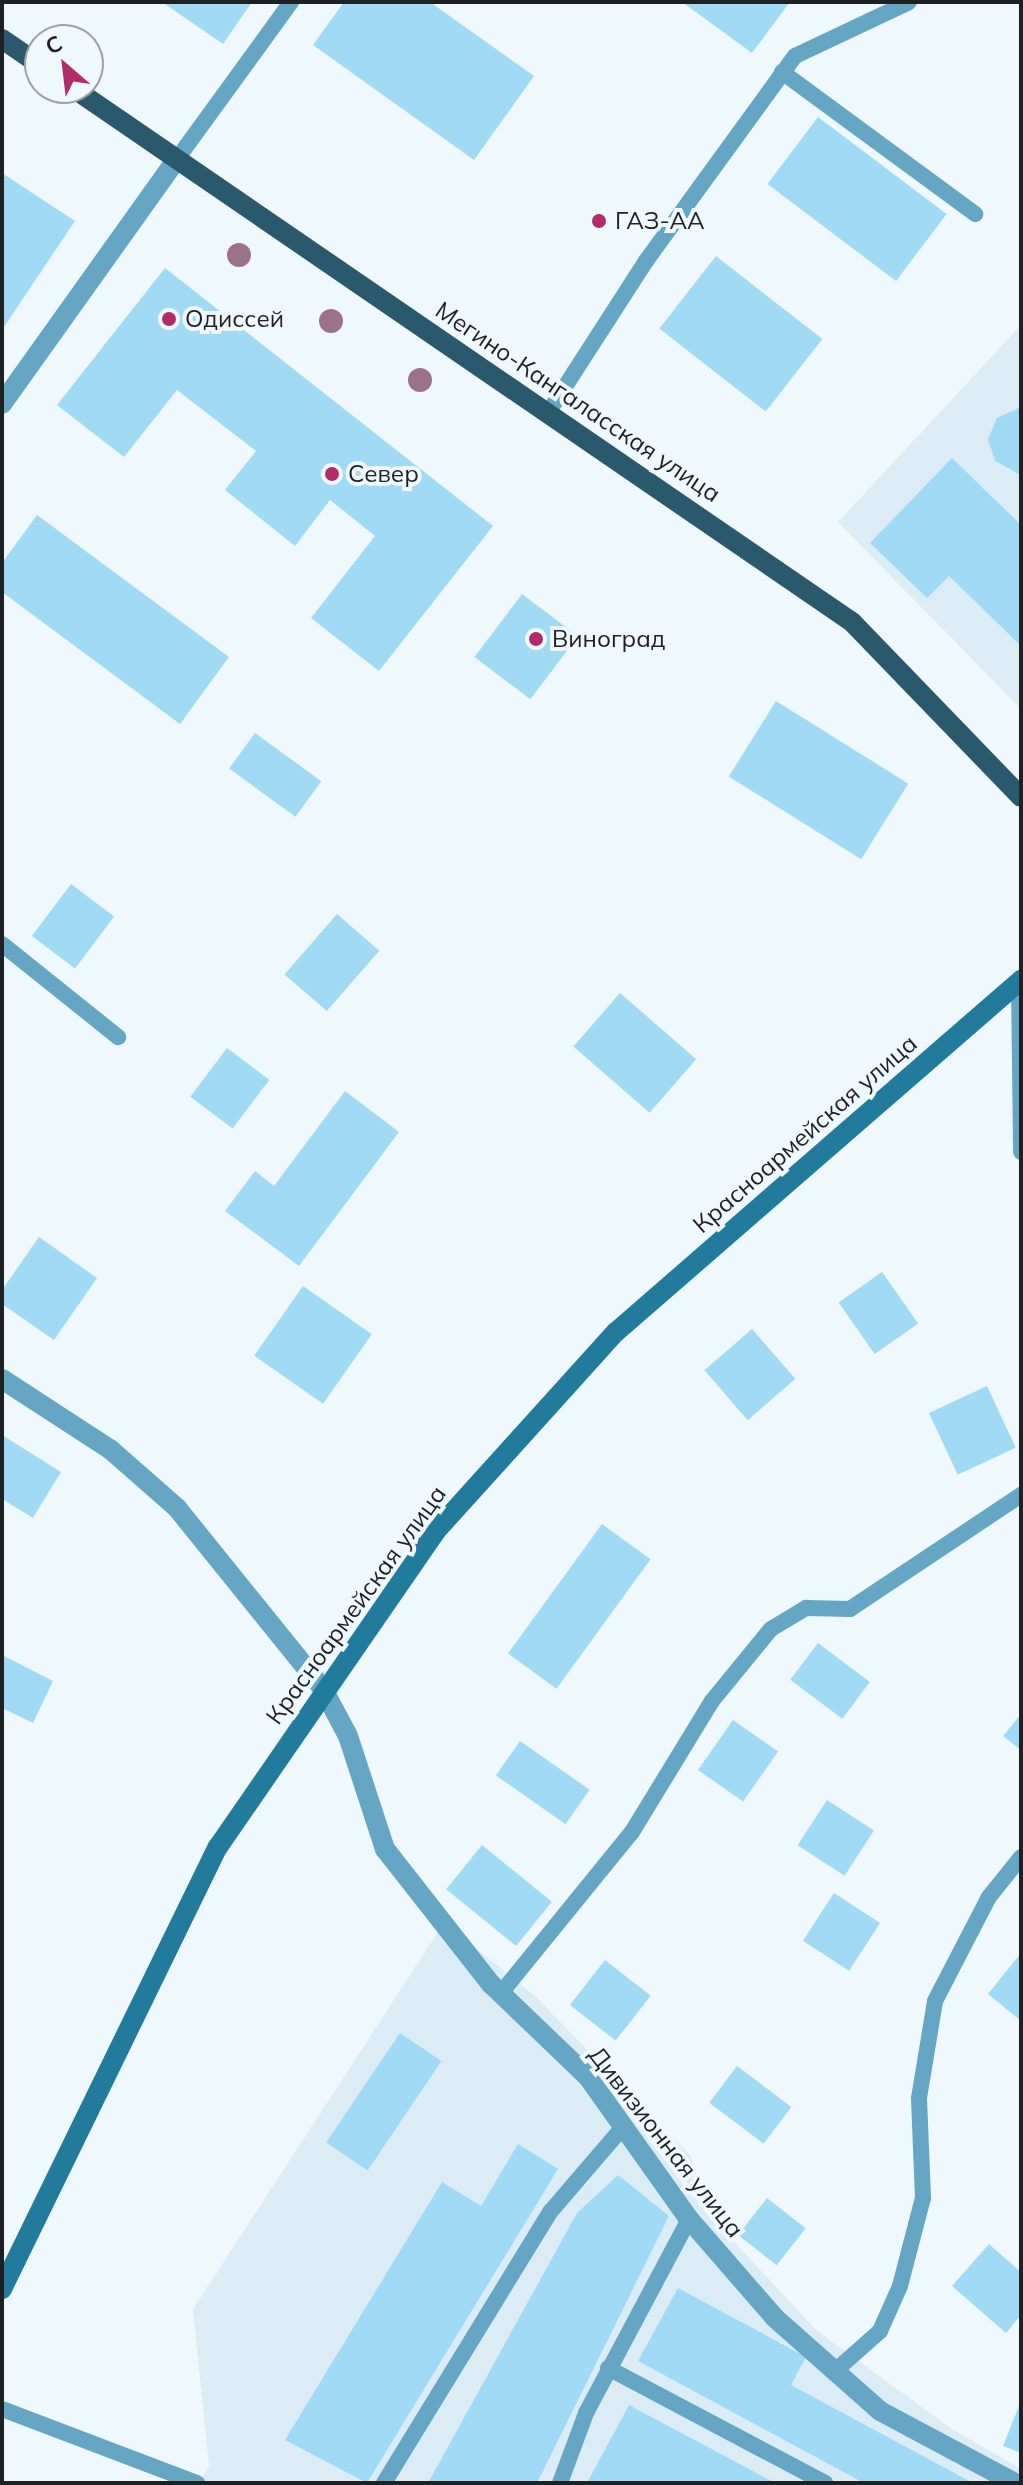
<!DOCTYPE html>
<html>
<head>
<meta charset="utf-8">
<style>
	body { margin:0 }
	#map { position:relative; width:1023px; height:2485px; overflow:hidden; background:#eff8fc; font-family:Mulish,sans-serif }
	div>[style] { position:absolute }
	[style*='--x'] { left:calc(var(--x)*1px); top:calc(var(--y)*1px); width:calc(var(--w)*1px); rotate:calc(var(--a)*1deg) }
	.built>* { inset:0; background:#dbecf4 }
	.building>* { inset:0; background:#a0daf5; transform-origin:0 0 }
	.lane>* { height:16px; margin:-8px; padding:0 8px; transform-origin:8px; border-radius:8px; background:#64a6c3 }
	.street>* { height:20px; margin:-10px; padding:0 10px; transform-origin:10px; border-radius:10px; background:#64a6c3 }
	.secondary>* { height:20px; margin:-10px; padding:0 10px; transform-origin:10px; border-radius:10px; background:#207b9d }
	.primary>* { height:20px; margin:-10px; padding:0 10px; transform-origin:10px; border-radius:10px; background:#2a596d }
	.trees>* { width:24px; height:24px; margin:-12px; border-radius:50%; background:#9c728b }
	.dots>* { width:22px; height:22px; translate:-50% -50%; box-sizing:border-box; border:4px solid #eff8fc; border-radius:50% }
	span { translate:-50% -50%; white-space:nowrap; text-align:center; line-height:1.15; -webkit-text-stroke:8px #eff8fc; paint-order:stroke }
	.poi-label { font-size:24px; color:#1e2123 }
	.left { translate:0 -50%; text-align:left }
	.street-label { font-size:24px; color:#1e2123 }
	.frame { position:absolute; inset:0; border:4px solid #1e2123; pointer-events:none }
	.north { position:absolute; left:24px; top:24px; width:80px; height:80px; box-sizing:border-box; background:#eff8fc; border:2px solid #9ba2a5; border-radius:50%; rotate:332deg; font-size:22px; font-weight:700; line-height:32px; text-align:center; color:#1e2123 }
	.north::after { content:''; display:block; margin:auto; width:28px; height:36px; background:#b42b69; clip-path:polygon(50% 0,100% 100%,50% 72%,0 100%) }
</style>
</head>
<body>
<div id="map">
	<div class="built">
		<div style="clip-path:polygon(1021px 325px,1021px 709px,838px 522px)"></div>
		<div style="clip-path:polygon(444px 1923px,534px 1995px,691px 2156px,701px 2206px,816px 2330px,952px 2429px,1021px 2469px,1021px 2483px,200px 2483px,209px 2466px,193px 2309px)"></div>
	</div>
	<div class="building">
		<div style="clip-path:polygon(162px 2px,252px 2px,223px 44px)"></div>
		<div style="clip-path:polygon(344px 2px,430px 2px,534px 76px,474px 160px,313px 45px)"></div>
		<div style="clip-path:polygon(682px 2px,790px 2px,752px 53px)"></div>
		<div style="left:818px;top:117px;width:161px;height:84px;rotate:37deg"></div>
		<div style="clip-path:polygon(2px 173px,75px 221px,2px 330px)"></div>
		<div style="left:716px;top:256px;width:135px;height:92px;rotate:38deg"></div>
		<div style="clip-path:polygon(165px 268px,493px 526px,379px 671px,311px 618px,375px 536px,330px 500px,295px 546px,225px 490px,256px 451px,177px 390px,124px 457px,57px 405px)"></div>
		<div style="clip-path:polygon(1021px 407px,1021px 475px,995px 461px,988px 439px,997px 418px)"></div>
		<div style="clip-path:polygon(952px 458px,1021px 525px,1021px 646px,949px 576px,927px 598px,870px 543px)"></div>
		<div style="clip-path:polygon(37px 515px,229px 657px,180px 724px,2px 592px,2px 563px)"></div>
		<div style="left:522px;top:594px;width:70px;height:79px;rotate:37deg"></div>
		<div style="left:776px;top:701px;width:156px;height:89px;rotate:32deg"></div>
		<div style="left:255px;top:733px;width:82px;height:44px;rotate:36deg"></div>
		<div style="left:71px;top:884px;width:54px;height:65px;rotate:37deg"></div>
		<div style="left:337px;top:914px;width:56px;height:80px;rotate:41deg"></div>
		<div style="left:620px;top:993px;width:101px;height:71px;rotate:41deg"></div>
		<div style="left:227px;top:1048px;width:53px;height:61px;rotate:37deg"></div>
		<div style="clip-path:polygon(345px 1091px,399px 1132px,299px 1266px,225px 1211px,255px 1171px,274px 1186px)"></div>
		<div style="clip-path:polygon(39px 1237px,97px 1278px,54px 1340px,2px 1304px,2px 1290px)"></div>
		<div style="left:882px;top:1272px;width:63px;height:53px;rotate:55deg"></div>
		<div style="left:303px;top:1286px;width:84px;height:85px;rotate:35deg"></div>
		<div style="left:752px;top:1329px;width:66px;height:63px;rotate:49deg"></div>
		<div style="left:987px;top:1386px;width:68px;height:64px;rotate:65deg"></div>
		<div style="clip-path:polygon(2px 1435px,61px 1472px,33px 1518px,2px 1499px)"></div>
		<div style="left:602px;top:1524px;width:60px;height:160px;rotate:36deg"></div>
		<div style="left:818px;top:1643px;width:65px;height:46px;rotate:37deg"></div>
		<div style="clip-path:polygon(2px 1655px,53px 1681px,33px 1723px,2px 1708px)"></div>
		<div style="clip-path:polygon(1021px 1714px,1021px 1750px,1003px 1736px)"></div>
		<div style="left:733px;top:1720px;width:55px;height:61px;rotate:35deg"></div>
		<div style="left:520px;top:1741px;width:85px;height:42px;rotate:35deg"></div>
		<div style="left:827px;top:1800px;width:56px;height:54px;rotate:33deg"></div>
		<div style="left:482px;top:1845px;width:90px;height:57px;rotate:39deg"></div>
		<div style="left:834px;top:1893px;width:55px;height:57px;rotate:33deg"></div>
		<div style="clip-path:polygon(1021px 1953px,1021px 2021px,988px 1994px)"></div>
		<div style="left:605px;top:1960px;width:58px;height:57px;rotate:38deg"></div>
		<div style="left:400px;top:2033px;width:50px;height:132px;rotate:34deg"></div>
		<div style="left:737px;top:2066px;width:68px;height:46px;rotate:37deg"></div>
		<div style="clip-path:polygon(518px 2144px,558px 2169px,367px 2483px,285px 2440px,442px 2182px,481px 2206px)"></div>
		<div style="clip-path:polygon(618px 2175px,669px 2216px,537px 2483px,428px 2483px,577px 2213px)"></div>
		<div style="left:767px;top:2198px;width:49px;height:47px;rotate:38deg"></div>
		<div style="clip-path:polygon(989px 2244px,1021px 2272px,1021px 2315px,1006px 2333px,952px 2286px)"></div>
		<div style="clip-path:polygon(678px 2288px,806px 2357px,791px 2385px,973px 2483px,864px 2483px,638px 2361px)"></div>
		<div style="clip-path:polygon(1021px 2401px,1021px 2453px,1003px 2446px)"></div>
		<div style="clip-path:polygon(629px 2405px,775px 2483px,587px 2483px)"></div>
	</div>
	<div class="lane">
		<div style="--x:782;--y:72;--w:240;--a:36.3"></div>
		<div style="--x:177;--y:159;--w:194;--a:-54"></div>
		<div style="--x:548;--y:413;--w:181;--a:-57.2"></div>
		<div style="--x:646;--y:261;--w:253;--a:-54"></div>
		<div style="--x:795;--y:56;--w:126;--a:-25.3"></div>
		<div style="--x:2;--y:944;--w:149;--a:38.7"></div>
		<div style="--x:1019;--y:982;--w:170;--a:89.3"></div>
		<div style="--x:501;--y:1993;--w:208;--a:-50.9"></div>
		<div style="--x:632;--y:1832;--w:153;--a:-58.6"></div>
		<div style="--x:712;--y:1701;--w:93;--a:-50.7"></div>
		<div style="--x:771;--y:1629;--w:41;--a:-31"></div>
		<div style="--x:806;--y:1608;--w:44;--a:1.3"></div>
		<div style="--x:850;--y:1609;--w:206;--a:-33.7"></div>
		<div style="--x:608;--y:2368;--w:246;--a:27.9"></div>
		<div style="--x:835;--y:2371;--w:60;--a:-41.6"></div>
		<div style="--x:880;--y:2331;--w:49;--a:-66"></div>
		<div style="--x:900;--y:2286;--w:91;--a:-75.4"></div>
		<div style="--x:923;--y:2198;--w:100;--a:-92.3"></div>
		<div style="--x:919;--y:2098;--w:98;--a:-80.6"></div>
		<div style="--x:935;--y:2001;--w:117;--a:-62.6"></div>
		<div style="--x:989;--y:1897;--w:51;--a:-51.3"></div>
		<div style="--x:2;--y:2409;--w:209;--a:20.8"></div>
		<div style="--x:384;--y:2483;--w:319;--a:-58.5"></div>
		<div style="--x:551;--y:2211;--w:111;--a:-49.4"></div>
		<div style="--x:560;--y:2483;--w:75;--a:-69.6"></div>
		<div style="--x:586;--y:2413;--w:220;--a:-62"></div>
	</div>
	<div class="street">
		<div style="--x:2;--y:404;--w:301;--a:-54.5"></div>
		<div style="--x:2;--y:1379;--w:130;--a:33.1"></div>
		<div style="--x:111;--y:1450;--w:88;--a:41.3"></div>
		<div style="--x:177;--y:1508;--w:233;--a:51.1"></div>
		<div style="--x:323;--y:1689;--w:53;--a:62"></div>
		<div style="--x:348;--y:1736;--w:119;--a:71.9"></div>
		<div style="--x:385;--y:1849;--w:172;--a:51.9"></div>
		<div style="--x:491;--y:1984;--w:134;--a:43.8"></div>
		<div style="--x:588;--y:2077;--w:174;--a:54.6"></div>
		<div style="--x:689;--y:2219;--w:131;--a:49"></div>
		<div style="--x:775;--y:2318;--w:140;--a:41.5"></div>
		<div style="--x:880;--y:2411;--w:153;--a:28.1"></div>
	</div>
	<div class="secondary">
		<div style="--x:2;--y:2289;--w:492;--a:-64"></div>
		<div style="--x:218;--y:1847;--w:383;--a:-55.4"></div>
		<div style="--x:435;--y:1532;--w:270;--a:-47.9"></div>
		<div style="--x:616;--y:1332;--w:537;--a:-41"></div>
	</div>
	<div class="primary">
		<div style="--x:2;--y:39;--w:46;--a:34.4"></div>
		<div style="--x:73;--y:88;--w:944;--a:34.43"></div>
		<div style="--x:852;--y:622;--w:243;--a:46"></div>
	</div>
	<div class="trees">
		<div style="left:239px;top:255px"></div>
		<div style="left:331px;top:321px"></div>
		<div style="left:420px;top:380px"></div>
	</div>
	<div class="dots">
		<div style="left:599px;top:221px;background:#b42b69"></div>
		<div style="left:169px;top:319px;background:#b42b69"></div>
		<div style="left:332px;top:474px;background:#b42b69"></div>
		<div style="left:536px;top:639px;background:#b42b69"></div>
	</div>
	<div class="poi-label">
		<span class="left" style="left:615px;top:221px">ГАЗ-АА</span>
		<span class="left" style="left:185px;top:319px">Одиссей</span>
		<span class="left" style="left:348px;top:474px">Север</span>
		<span class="left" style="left:552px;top:639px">Виноград</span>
	</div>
	<div class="street-label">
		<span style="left:578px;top:402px;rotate:34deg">Мегино-Кангаласская улица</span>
		<span style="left:805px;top:1134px;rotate:-41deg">Красноармейская улица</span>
		<span style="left:356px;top:1605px;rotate:-54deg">Красноармейская улица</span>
		<span style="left:666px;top:2142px;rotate:52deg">Дивизионная улица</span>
	</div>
	<div class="frame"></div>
	<div class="north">С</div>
</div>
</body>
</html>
